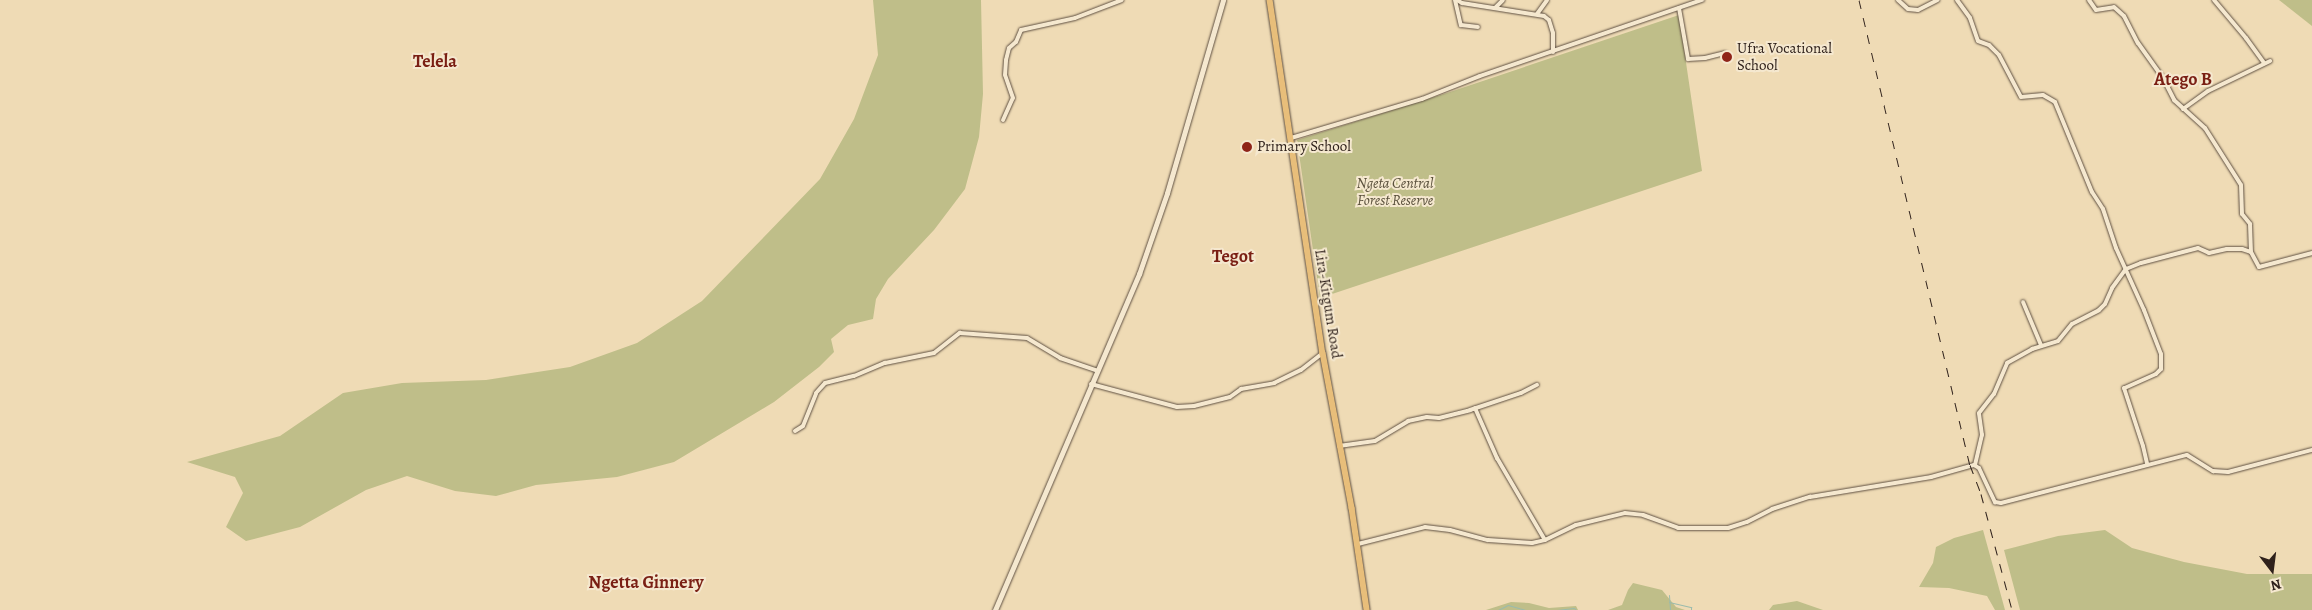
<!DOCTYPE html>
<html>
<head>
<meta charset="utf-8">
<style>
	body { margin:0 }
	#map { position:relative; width:2312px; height:610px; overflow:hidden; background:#efdbb5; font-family:Alegreya,serif }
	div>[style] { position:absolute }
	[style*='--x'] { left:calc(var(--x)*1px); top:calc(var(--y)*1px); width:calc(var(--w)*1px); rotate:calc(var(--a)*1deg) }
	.green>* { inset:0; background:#bfbe89 }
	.stream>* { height:1px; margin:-0.5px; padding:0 0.5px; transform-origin:0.5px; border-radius:0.5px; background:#9abbad }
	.roads { filter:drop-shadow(0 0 1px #5f5042) drop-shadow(0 0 1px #5f5042) }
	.minor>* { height:4px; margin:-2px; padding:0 2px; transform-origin:2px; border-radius:2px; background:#f5e8cf }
	.secondary>* { height:5px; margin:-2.5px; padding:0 2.5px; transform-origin:2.5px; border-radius:2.5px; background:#f5e8cf }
	.primary>* { height:5.5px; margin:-2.75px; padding:0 2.75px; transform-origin:2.75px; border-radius:2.75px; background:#e8be7a }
	.rail>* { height:1px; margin-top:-0.5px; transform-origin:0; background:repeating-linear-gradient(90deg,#2f211b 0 9px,transparent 0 18px) }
	.dots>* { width:14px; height:14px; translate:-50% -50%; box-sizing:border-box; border:2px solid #f5e8cf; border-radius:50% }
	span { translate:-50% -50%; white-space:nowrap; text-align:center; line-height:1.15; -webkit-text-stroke:4px #f5e8cf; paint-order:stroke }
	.poi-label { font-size:15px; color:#2f211b }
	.left { translate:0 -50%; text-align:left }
	.park-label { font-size:15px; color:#5a503c; font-style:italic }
	.street-label { font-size:15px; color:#2f211b }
	.quarter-label { font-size:18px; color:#7a1f14; font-weight:700 }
	.north { position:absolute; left:2247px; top:545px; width:50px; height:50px; -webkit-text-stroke:4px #f5e8cf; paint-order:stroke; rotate:165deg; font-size:14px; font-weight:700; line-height:20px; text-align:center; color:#2f211b }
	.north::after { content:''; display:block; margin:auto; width:18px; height:22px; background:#2f211b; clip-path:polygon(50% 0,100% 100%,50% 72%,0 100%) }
</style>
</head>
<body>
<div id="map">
	<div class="green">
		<div style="clip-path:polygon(873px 0,981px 0,983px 94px,979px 137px,965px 189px,934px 230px,888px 279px,876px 299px,873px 319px,848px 325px,831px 339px,834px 352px,819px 367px,774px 402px,674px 462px,617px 477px,536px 485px,496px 496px,455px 491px,407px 476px,366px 490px,300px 527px,246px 541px,226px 527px,243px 493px,235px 477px,187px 462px,280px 436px,343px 393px,402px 383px,486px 380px,570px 367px,637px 343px,702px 301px,820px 179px,854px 119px,878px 55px)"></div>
		<div style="clip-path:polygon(2279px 0,2312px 0,2312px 26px)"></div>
		<div style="clip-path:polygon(1679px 15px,1702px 171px,1320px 298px,1297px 140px,1450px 92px)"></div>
		<div style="clip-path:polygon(1983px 530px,2005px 610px,1995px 610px,1987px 596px,1949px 588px,1919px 587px,1933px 563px,1936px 547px,1954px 538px)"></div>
		<div style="clip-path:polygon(2105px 530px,2132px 548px,2184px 562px,2247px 574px,2312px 574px,2312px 610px,2020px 610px,2004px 550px,2058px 536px)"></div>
		<div style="clip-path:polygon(1633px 583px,1662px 590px,1676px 607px,1685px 610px,1608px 610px,1622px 605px,1628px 590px)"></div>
		<div style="clip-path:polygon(1797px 601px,1823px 610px,1769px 610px,1773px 605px)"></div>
		<div style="clip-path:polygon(1511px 602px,1529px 603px,1549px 608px,1576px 606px,1578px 610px,1486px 610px)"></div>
	</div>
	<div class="stream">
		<div style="--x:1669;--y:595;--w:15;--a:86"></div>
		<div style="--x:1669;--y:602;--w:23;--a:13"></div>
		<div style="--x:1691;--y:607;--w:3;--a:90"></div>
		<div style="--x:1498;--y:610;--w:11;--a:-27"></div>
		<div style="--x:1508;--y:605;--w:18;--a:16"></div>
		<div style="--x:1557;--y:610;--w:17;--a:-7"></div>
		<div style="--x:1574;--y:608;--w:3;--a:45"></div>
	</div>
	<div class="roads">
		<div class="minor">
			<div style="--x:1455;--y:0;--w:26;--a:77"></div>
			<div style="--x:1461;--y:25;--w:17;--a:7"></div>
			<div style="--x:1457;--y:0;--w:6;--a:31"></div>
			<div style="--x:1462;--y:3;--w:83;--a:9"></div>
			<div style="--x:1544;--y:16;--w:6;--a:39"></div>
			<div style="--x:1549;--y:20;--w:14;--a:73"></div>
			<div style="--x:1553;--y:33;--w:19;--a:90"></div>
			<div style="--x:1898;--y:0;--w:13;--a:42"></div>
			<div style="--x:1908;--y:9;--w:10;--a:6"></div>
			<div style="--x:1918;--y:10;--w:22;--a:-27"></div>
			<div style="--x:1957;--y:0;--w:22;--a:54"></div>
			<div style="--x:1970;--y:18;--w:24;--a:71"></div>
			<div style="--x:1978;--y:41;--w:12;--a:20"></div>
			<div style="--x:1989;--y:45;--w:14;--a:45"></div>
			<div style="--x:1999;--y:55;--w:47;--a:62.4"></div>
			<div style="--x:2021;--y:97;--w:22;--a:-5"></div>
			<div style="--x:2043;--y:95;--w:14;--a:30"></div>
			<div style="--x:2055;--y:102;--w:97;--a:67.7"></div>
			<div style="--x:2092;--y:192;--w:20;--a:57"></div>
			<div style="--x:2103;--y:209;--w:41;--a:71.6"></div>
			<div style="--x:2116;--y:248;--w:68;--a:65.7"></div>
			<div style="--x:2144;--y:310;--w:47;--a:68.9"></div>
			<div style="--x:2161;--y:354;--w:15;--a:90"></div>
			<div style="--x:2161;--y:369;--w:7;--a:135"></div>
			<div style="--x:2156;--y:374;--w:35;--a:156"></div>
			<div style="--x:2124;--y:388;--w:61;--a:71.9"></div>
			<div style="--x:2143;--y:446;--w:18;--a:77"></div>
			<div style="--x:2089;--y:0;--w:12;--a:55"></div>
			<div style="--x:2096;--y:10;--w:18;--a:-9"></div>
			<div style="--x:2114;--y:7;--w:13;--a:42"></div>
			<div style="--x:2124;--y:16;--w:30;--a:63"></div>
			<div style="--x:2138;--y:43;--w:43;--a:54.5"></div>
			<div style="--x:2163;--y:78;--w:25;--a:63"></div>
			<div style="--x:2174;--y:100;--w:42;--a:42.1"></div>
			<div style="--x:2205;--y:128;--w:67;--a:57.7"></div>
			<div style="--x:2241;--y:185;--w:29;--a:88"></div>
			<div style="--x:2242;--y:214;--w:13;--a:51"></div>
			<div style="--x:2250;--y:224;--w:28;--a:88"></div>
			<div style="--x:2251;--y:252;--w:17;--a:62"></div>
			<div style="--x:2259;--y:267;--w:55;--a:-14.8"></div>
			<div style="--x:2214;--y:0;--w:50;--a:49.9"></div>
			<div style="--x:2246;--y:38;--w:31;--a:54"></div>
			<div style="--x:1495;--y:8;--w:11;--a:-45"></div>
			<div style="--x:1679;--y:8;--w:52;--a:80"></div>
			<div style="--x:1688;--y:59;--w:17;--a:-3"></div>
			<div style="--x:1705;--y:58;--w:21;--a:-14"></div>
			<div style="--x:1537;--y:14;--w:17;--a:-54"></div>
			<div style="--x:2183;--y:109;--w:31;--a:-36"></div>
			<div style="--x:2208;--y:91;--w:69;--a:-25.8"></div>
			<div style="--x:1003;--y:120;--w:24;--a:-66"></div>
			<div style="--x:1013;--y:98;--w:24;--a:-109"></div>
			<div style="--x:1005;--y:75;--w:15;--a:-86"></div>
			<div style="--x:1006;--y:60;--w:12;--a:-76"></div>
			<div style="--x:1009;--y:48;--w:9;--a:-41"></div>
			<div style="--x:1016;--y:42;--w:13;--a:-67"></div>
			<div style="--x:1021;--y:30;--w:55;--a:-12.5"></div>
			<div style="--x:1075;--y:18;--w:50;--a:-21"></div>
			<div style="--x:1291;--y:138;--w:137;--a:-16.6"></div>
			<div style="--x:1422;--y:99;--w:62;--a:-21.6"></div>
			<div style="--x:1480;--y:76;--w:235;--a:-18.9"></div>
			<div style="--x:2023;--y:302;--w:47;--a:67.3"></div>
			<div style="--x:1091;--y:384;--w:89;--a:15"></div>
			<div style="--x:1177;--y:407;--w:17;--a:-3"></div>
			<div style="--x:1194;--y:406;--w:37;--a:-14"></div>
			<div style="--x:1230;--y:397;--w:14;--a:-36"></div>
			<div style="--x:1241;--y:389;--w:34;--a:-10"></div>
			<div style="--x:1274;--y:383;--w:30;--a:-26"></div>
			<div style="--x:1301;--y:370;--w:28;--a:-38"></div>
			<div style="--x:1475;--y:408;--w:55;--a:66.3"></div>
			<div style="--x:1497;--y:458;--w:95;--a:59.7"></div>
			<div style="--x:795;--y:431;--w:9;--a:-32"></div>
			<div style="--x:803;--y:426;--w:35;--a:-68"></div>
			<div style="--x:816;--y:393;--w:13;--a:-48"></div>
			<div style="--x:825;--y:383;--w:30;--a:-14"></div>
			<div style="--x:854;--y:376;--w:34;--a:-23"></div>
			<div style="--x:885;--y:363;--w:50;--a:-11.5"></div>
			<div style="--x:934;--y:353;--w:33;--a:-38"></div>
			<div style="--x:960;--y:333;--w:67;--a:4.3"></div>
			<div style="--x:1027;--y:338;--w:39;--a:31"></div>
			<div style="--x:1060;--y:358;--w:40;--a:18.9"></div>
			<div style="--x:1339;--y:446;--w:36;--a:-8"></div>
			<div style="--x:1375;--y:441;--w:39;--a:-31"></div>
			<div style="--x:1408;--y:421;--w:19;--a:-12"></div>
			<div style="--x:1427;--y:417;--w:12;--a:5"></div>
			<div style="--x:1439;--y:418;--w:32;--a:-14"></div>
			<div style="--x:1470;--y:410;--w:54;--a:-18.4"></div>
			<div style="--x:1521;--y:393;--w:18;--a:-27"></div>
			<div style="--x:1975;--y:465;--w:31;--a:-77"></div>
			<div style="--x:1982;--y:435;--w:22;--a:-98"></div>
			<div style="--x:1979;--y:413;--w:24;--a:-52"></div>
			<div style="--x:1994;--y:394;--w:34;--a:-67"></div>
			<div style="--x:2007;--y:363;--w:29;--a:-29"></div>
			<div style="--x:2032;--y:349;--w:27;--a:-17"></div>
			<div style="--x:2058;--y:341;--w:22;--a:-51"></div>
			<div style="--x:2072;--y:324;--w:30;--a:-27"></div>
			<div style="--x:2099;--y:310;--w:8;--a:-45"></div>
			<div style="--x:2105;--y:304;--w:17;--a:-66"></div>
			<div style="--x:2112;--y:288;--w:24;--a:-54"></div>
			<div style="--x:2126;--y:269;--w:16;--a:-22"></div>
			<div style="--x:2141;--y:263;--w:59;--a:-14.7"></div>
			<div style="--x:2198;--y:248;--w:12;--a:24"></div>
			<div style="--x:2209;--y:253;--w:18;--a:-13"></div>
			<div style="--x:2227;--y:249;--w:15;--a:0"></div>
			<div style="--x:2242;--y:249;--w:9;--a:18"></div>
			<div style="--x:1358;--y:544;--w:69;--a:-14.2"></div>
			<div style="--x:1425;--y:527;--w:25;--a:7"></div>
			<div style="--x:1450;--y:530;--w:39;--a:15"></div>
			<div style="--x:1488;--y:540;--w:44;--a:3.9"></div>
			<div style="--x:1532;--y:543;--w:13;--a:-13"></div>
			<div style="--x:1545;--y:540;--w:34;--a:-26"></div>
			<div style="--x:1576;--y:525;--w:50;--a:-13.8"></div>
			<div style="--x:1625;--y:513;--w:18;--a:6"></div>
			<div style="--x:1643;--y:515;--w:37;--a:20"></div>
			<div style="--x:1678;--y:528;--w:50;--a:0"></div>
			<div style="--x:1728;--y:528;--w:20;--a:-18"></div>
			<div style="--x:1747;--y:522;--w:28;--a:-27"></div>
			<div style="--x:1772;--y:509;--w:40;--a:-18"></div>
			<div style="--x:1810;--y:497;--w:123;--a:-9.4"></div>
			<div style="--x:1931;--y:477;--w:45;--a:-15.6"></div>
			<div style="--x:1974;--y:465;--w:6;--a:31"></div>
			<div style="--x:1979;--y:468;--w:38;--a:65"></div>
			<div style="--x:1995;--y:502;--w:6;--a:9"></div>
			<div style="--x:2001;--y:503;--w:192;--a:-14.5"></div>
			<div style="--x:2187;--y:455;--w:31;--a:32"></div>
			<div style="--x:2213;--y:471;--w:15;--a:4"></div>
			<div style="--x:2228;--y:472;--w:87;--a:-14.7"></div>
		</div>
		<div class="secondary">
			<div style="--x:995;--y:610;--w:366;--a:-66.8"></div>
			<div style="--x:1139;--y:274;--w:86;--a:-70.9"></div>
			<div style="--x:1167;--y:193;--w:201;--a:-73.8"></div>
		</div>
		<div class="primary">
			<div style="--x:1270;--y:0;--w:357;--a:81.5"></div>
			<div style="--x:1323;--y:353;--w:158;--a:79.4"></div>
			<div style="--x:1352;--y:508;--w:103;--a:81.6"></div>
		</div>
	</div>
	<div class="rail">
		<div style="--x:1859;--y:0;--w:478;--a:76.6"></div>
		<div style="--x:1970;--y:465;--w:31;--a:69"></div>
		<div style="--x:1981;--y:494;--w:120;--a:75"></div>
	</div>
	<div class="dots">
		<div style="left:1727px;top:57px;background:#8f2418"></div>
		<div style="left:1247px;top:147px;background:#8f2418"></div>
	</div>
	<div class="poi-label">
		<span class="left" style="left:1737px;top:57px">Ufra Vocational<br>School</span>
		<span class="left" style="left:1257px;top:147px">Primary School</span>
	</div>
	<div class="park-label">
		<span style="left:1395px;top:192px">Ngeta Central<br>Forest Reserve</span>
	</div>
	<div class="street-label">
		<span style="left:1328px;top:304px;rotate:81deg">Lira-Kitgum Road</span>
	</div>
	<div class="quarter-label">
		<span style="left:435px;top:61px">Telela</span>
		<span style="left:2183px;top:79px">Atego B</span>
		<span style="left:1233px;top:256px">Tegot</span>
		<span style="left:646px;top:582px">Ngetta Ginnery</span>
	</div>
	<div class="north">N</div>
</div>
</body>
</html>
